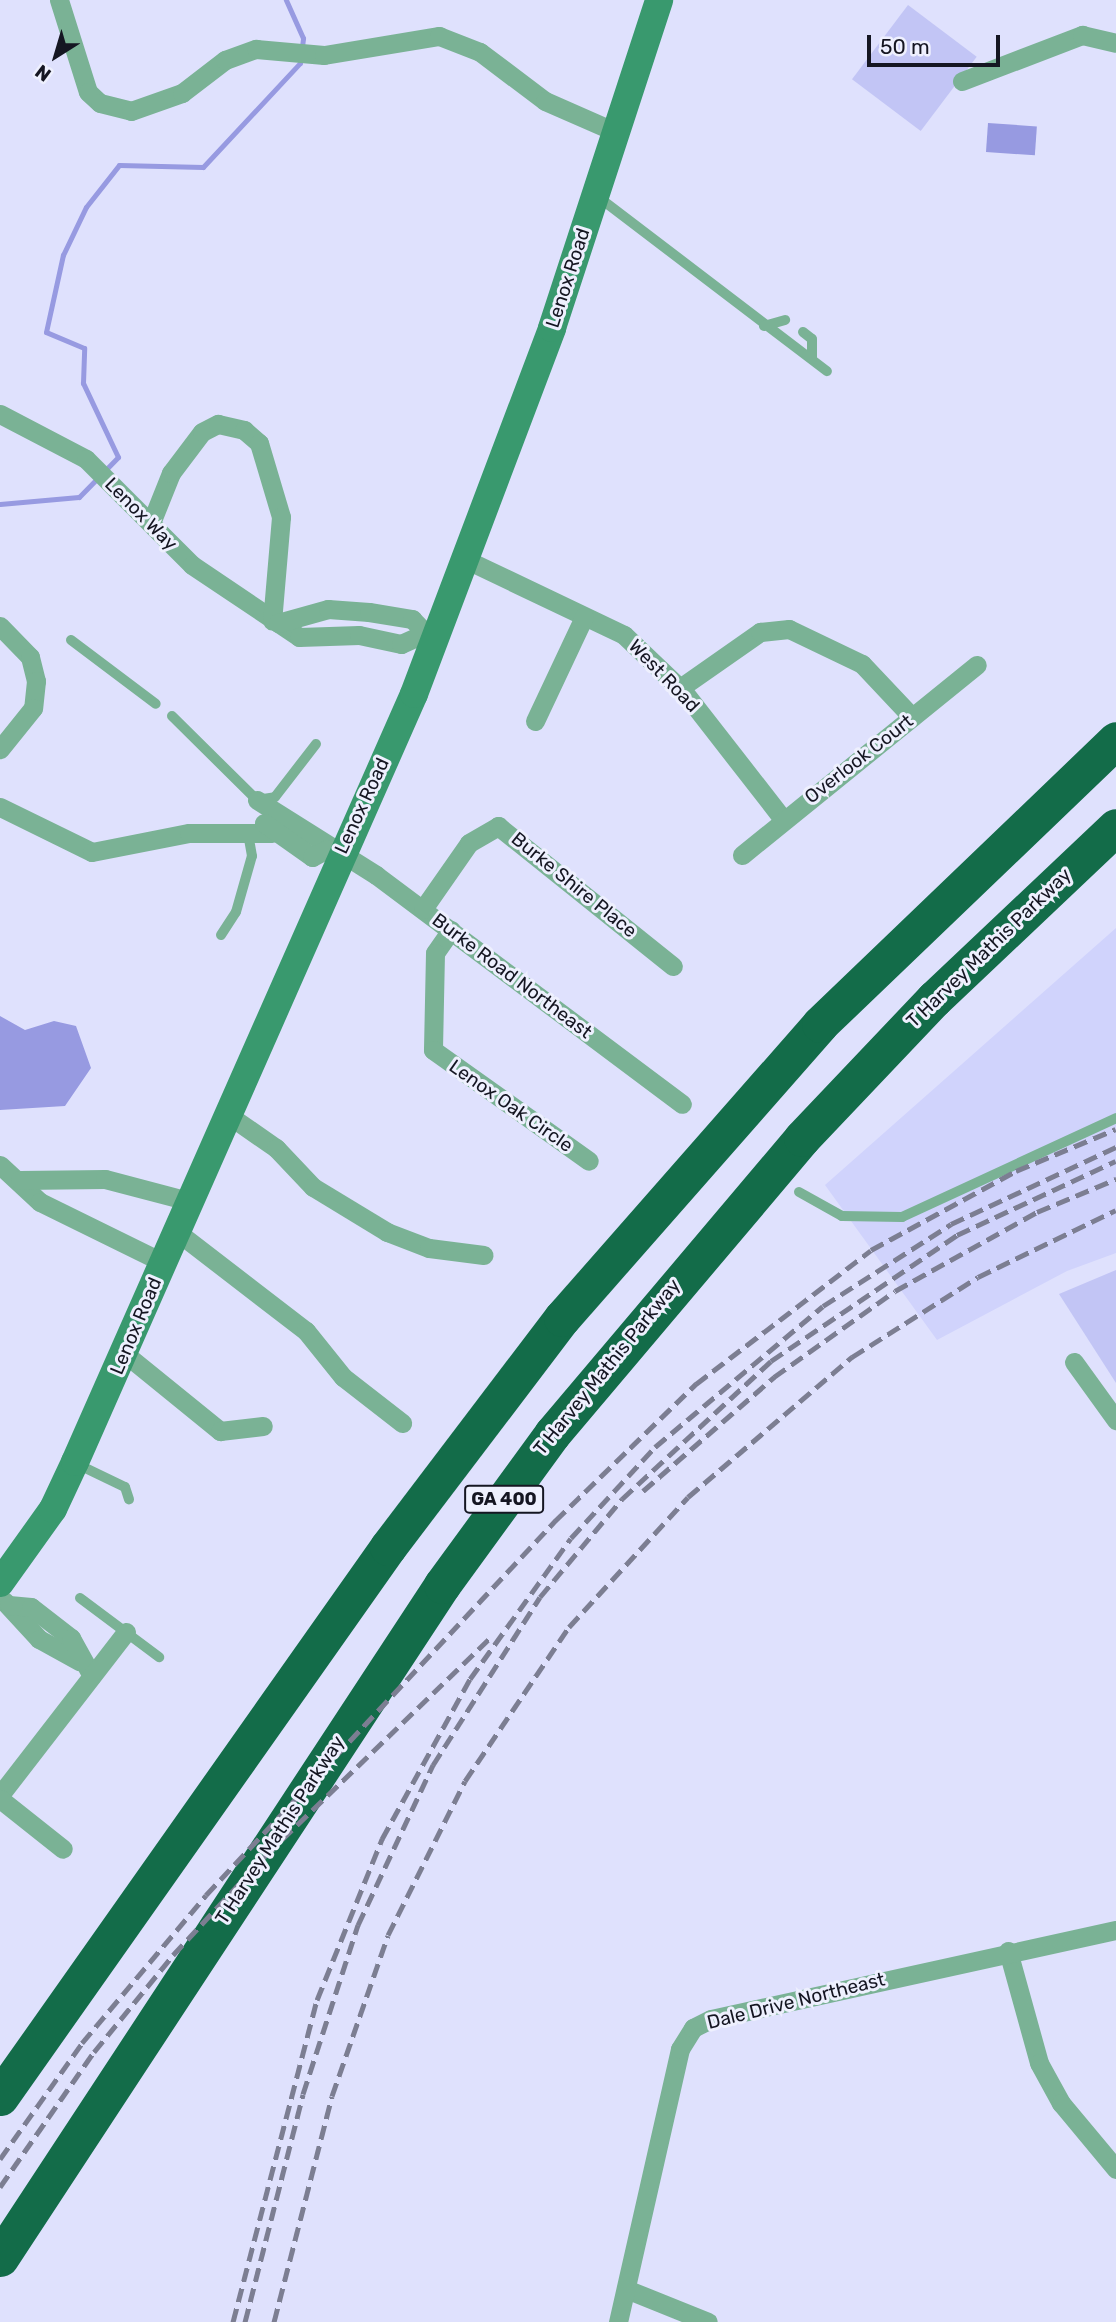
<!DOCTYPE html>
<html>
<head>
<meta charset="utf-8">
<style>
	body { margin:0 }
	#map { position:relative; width:1116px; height:2322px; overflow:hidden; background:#dfe1fd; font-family:Rubik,sans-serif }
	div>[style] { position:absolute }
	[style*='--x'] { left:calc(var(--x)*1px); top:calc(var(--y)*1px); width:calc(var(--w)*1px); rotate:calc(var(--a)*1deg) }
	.built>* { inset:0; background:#d0d3fc }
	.green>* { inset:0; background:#c2c5f5; transform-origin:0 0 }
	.water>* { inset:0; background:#979ae1; transform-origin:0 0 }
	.stream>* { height:5px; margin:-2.5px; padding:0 2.5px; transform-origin:2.5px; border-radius:2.5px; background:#979ae1 }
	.lane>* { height:10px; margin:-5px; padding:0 5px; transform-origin:5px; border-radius:5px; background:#7ab295 }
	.street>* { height:19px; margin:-9.5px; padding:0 9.5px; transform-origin:9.5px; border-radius:9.5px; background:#7ab295 }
	.secondary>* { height:28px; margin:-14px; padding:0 14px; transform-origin:14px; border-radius:14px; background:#39996e }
	.highway>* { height:37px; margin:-18.5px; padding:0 18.5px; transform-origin:18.5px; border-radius:18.5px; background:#136c49 }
	.rail>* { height:5px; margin-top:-2.5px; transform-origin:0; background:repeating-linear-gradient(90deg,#7c7e92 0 14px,transparent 0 21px) }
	span { translate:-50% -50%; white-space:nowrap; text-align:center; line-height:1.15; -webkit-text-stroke:6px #eef0fe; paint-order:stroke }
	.shield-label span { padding:2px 5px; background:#eef0fe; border:2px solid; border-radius:5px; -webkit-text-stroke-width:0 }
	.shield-label { font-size:18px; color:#151622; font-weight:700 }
	.street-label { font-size:19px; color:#151622 }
	.north { position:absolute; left:21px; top:21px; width:70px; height:70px; -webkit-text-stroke:5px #eef0fe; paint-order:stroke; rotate:217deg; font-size:19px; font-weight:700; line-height:28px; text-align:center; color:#151622 }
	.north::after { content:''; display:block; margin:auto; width:24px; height:32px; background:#151622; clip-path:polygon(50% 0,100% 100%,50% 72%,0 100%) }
	.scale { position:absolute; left:867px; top:35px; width:133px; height:32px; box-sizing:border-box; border:4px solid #151622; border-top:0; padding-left:9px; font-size:21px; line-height:24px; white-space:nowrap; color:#151622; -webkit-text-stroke:5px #eef0fe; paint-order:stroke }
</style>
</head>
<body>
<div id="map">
	<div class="built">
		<div style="clip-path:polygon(1116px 928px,1116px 1253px,1067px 1271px,937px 1340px,825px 1185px)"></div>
	</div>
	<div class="green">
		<div style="left:908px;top:5px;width:86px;height:93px;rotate:37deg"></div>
		<div style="clip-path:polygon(1116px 1270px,1116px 1383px,1059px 1294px)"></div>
	</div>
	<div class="water">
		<div style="left:988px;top:123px;width:49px;height:29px;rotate:4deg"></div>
		<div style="clip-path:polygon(0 1016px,25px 1030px,54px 1021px,76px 1026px,91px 1068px,65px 1106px,0 1110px)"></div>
	</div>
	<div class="stream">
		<div style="--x:0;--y:504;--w:79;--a:-5.1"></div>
		<div style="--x:79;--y:497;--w:56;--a:-45.7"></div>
		<div style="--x:118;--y:457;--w:82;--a:-115.3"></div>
		<div style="--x:83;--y:383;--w:35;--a:-88"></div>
		<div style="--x:84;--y:348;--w:41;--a:-157.2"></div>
		<div style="--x:46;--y:332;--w:79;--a:-77.6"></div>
		<div style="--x:63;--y:255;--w:53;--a:-64.4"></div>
		<div style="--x:86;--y:207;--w:53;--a:-51.8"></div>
		<div style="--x:119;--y:165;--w:84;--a:1.4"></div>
		<div style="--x:203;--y:167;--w:142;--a:-47"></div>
		<div style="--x:300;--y:63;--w:25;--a:-83"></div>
		<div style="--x:303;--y:38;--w:42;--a:-114.1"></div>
	</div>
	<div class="lane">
		<div style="--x:597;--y:196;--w:289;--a:37.3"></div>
		<div style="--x:764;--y:326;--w:22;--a:-16"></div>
		<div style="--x:803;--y:332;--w:11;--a:38"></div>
		<div style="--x:812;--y:339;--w:20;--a:90"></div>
		<div style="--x:71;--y:640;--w:106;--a:37"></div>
		<div style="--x:172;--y:716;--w:120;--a:44.7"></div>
		<div style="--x:257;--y:800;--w:18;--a:-9"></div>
		<div style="--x:275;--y:797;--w:67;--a:-52.3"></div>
		<div style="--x:221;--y:935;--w:27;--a:-57"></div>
		<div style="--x:236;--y:912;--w:58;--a:-74.1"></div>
		<div style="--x:252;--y:856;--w:22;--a:-100"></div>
		<div style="--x:799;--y:1192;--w:49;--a:29.2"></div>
		<div style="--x:842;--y:1216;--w:60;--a:1"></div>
		<div style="--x:902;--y:1217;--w:236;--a:-24.8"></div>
		<div style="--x:77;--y:1464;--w:53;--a:25.6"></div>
		<div style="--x:125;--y:1487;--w:13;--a:72"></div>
		<div style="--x:80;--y:1598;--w:99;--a:36.8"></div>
	</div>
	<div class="street">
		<div style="--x:59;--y:0;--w:96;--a:72.5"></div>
		<div style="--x:88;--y:92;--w:16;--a:43"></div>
		<div style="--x:100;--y:103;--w:32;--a:14"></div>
		<div style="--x:131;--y:111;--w:54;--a:-19.4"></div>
		<div style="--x:182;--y:93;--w:54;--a:-37.5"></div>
		<div style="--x:225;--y:60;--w:33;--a:-20"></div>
		<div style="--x:256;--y:49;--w:68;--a:5"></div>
		<div style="--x:324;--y:55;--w:117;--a:-9.4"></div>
		<div style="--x:439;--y:36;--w:44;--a:21.3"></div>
		<div style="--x:480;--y:52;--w:81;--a:37"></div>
		<div style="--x:545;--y:101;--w:80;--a:23.7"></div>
		<div style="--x:962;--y:81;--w:129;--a:-21"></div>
		<div style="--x:1082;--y:35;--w:35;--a:13"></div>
		<div style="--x:0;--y:414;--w:97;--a:27.6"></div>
		<div style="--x:86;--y:459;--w:150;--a:45"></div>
		<div style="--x:192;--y:565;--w:129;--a:33.9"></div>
		<div style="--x:299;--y:637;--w:60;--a:-1.9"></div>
		<div style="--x:359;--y:635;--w:43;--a:12.1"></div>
		<div style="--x:401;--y:644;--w:22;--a:-24"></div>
		<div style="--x:151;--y:523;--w:54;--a:-68.2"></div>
		<div style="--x:171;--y:473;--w:51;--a:-52.9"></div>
		<div style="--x:202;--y:432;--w:18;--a:-27"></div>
		<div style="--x:218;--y:424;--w:27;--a:13"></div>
		<div style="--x:244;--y:430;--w:20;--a:41"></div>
		<div style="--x:259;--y:443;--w:77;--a:73.4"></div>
		<div style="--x:281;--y:517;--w:104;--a:94.9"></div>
		<div style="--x:469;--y:561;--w:172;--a:25.5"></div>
		<div style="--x:624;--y:635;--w:83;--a:43.5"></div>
		<div style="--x:684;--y:692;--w:161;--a:52.1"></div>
		<div style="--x:278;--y:623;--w:52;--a:-15.6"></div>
		<div style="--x:328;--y:609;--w:41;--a:4.2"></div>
		<div style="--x:369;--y:612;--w:44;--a:9.2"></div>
		<div style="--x:412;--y:619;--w:28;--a:46"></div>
		<div style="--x:0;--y:626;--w:43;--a:45.9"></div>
		<div style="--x:30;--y:657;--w:25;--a:76"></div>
		<div style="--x:36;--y:681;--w:27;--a:96"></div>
		<div style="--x:33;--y:708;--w:53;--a:128.8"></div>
		<div style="--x:680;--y:688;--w:98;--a:-35"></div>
		<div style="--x:760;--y:632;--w:29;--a:-6"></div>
		<div style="--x:789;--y:629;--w:81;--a:25.6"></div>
		<div style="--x:862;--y:664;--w:73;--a:46.7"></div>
		<div style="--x:535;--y:721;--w:115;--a:-64.8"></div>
		<div style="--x:257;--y:800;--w:141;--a:32.2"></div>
		<div style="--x:376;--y:875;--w:382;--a:36.8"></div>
		<div style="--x:0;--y:807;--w:102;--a:26.1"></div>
		<div style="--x:92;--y:852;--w:99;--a:-11.1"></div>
		<div style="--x:189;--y:833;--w:83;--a:0"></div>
		<div style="--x:264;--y:823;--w:59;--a:35.3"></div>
		<div style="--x:312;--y:857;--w:17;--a:-28"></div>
		<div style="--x:742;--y:855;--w:302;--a:-39"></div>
		<div style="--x:423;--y:909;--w:80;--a:-55.1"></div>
		<div style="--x:469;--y:843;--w:34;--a:-30"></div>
		<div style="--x:498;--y:826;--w:224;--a:38.7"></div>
		<div style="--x:451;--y:930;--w:28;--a:125"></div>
		<div style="--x:435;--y:953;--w:97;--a:91.2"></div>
		<div style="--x:433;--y:1050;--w:191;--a:35.4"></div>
		<div style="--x:227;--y:1114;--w:60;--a:34.8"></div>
		<div style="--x:276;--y:1148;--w:54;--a:46.5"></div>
		<div style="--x:313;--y:1187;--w:87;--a:31.3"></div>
		<div style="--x:387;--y:1232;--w:45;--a:20.9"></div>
		<div style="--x:429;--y:1248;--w:55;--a:7.3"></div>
		<div style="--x:0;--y:1165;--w:54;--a:42.8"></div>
		<div style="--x:40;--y:1202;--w:136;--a:26.2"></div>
		<div style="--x:20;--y:1180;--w:85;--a:-0.7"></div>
		<div style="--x:105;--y:1179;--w:87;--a:14.7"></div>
		<div style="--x:176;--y:1231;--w:164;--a:37.6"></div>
		<div style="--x:306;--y:1331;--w:59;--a:51.2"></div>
		<div style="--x:343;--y:1377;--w:75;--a:37.9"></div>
		<div style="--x:124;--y:1353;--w:124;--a:39.1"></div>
		<div style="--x:220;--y:1431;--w:43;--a:-6.6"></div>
		<div style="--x:1074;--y:1362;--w:72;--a:54.1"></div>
		<div style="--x:4;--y:1601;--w:52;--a:47.4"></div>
		<div style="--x:39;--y:1639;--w:46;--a:28.8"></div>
		<div style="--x:9;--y:1605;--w:22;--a:5"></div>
		<div style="--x:31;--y:1607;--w:51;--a:37.8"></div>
		<div style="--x:71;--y:1638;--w:43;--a:61.1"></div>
		<div style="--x:0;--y:1795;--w:206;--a:-52.3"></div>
		<div style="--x:0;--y:1799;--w:80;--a:38.4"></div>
		<div style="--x:1008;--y:1951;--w:116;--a:74.5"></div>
		<div style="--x:1039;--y:2063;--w:46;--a:61.2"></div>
		<div style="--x:1061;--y:2103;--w:86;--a:50.2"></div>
		<div style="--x:626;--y:2289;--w:88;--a:21.9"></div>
		<div style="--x:618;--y:2322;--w:280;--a:-77.2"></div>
		<div style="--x:680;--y:2049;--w:25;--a:-58"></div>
		<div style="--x:693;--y:2028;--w:20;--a:-27"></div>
		<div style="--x:711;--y:2019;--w:415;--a:-12.4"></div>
	</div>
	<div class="secondary">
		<div style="--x:0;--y:1583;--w:91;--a:-54.4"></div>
		<div style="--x:53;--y:1509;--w:52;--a:-64.9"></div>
		<div style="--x:75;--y:1462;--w:839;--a:-66.18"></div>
		<div style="--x:414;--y:694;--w:391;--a:-69.3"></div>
		<div style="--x:552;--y:328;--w:345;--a:-71.9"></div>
	</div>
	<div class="highway">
		<div style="--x:0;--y:2097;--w:673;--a:-54.8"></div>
		<div style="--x:388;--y:1547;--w:288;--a:-52.8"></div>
		<div style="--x:562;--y:1318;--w:391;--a:-48.7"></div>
		<div style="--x:820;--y:1024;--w:410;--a:-43.8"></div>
		<div style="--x:0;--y:2258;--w:805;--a:-56.7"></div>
		<div style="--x:442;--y:1585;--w:187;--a:-53.9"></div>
		<div style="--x:552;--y:1434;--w:387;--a:-49.8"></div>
		<div style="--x:802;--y:1138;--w:192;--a:-46.5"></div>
		<div style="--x:934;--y:999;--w:250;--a:-43.4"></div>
	</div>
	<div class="rail">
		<div style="--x:643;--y:1491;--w:174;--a:-41"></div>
		<div style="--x:774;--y:1377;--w:148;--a:-35.4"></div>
		<div style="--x:895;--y:1291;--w:162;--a:-29.1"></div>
		<div style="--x:1037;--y:1212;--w:86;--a:-22.7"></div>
		<div style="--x:0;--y:2159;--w:142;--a:-54.7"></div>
		<div style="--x:82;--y:2043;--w:193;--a:-50"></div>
		<div style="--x:206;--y:1895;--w:512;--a:-46.98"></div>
		<div style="--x:555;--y:1521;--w:197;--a:-44.2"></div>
		<div style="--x:696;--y:1384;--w:220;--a:-37.4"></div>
		<div style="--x:871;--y:1250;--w:165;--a:-28.6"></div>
		<div style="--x:1016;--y:1171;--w:108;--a:-22.8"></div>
		<div style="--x:0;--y:2187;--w:165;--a:-55.2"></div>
		<div style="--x:94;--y:2052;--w:125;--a:-50.8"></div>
		<div style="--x:173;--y:1955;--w:138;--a:-47.1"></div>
		<div style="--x:267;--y:1854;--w:309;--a:-44.1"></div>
		<div style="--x:233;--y:2322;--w:333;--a:-75.4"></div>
		<div style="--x:317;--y:2000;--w:174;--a:-68"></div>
		<div style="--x:382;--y:1839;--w:183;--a:-61.2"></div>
		<div style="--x:470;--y:1679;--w:173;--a:-54.4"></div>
		<div style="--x:571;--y:1538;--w:124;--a:-47.3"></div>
		<div style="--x:655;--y:1447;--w:219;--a:-40"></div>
		<div style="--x:823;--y:1306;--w:152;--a:-32.6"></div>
		<div style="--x:951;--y:1224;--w:182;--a:-25"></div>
		<div style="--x:245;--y:2322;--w:235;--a:-75.7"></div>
		<div style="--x:303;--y:2094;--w:178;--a:-72"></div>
		<div style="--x:358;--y:1925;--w:177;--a:-64.9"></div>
		<div style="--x:433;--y:1765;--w:199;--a:-57.5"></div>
		<div style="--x:540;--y:1597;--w:128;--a:-50.1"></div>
		<div style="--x:622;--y:1499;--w:203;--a:-42.8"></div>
		<div style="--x:771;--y:1361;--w:225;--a:-34.1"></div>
		<div style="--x:957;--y:1235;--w:175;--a:-25"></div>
		<div style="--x:274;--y:2322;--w:233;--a:-75.6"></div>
		<div style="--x:332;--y:2096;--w:170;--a:-70.8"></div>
		<div style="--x:388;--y:1935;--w:172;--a:-63.4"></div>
		<div style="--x:465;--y:1781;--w:186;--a:-56"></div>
		<div style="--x:569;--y:1627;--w:176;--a:-47.5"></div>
		<div style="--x:688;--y:1497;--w:216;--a:-40.5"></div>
		<div style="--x:852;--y:1357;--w:149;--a:-32.4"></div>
		<div style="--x:978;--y:1277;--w:153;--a:-25.9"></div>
	</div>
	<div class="shield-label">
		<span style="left:504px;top:1499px">GA 400</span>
	</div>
	<div class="street-label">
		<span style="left:568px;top:278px;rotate:-72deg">Lenox Road</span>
		<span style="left:141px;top:514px;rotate:45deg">Lenox Way</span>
		<span style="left:664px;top:676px;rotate:46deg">West Road</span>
		<span style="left:859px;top:759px;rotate:-38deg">Overlook Court</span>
		<span style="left:362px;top:806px;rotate:-65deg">Lenox Road</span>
		<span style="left:574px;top:885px;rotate:39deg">Burke Shire Place</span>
		<span style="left:989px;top:948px;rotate:-44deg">T Harvey Mathis Parkway</span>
		<span style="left:512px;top:976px;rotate:37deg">Burke Road Northeast</span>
		<span style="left:511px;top:1106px;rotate:35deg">Lenox Oak Circle</span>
		<span style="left:136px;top:1326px;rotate:-67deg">Lenox Road</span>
		<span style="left:607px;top:1367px;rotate:-51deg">T Harvey Mathis Parkway</span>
		<span style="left:280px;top:1830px;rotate:-57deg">T Harvey Mathis Parkway</span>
		<span style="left:796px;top:2001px;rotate:-14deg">Dale Drive Northeast</span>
	</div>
	<div class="north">N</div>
	<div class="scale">50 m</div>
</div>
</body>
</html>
